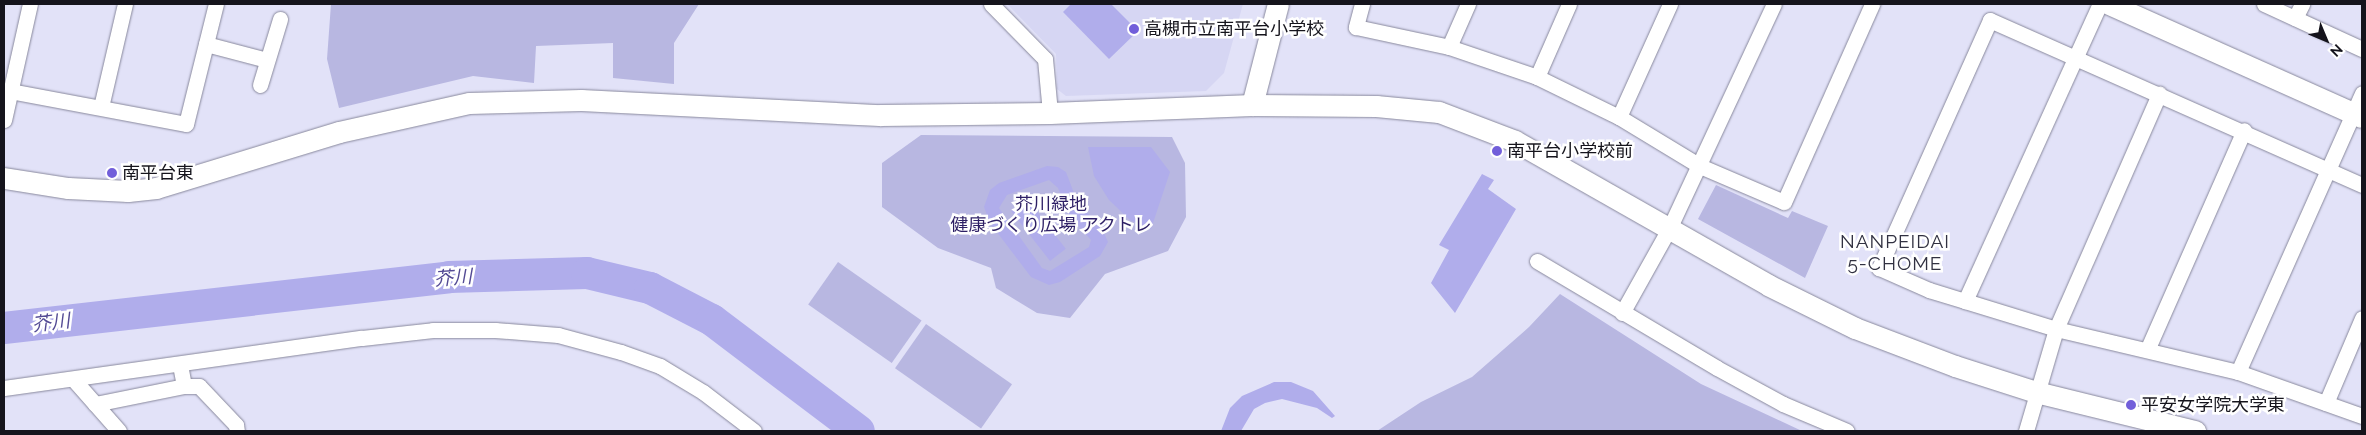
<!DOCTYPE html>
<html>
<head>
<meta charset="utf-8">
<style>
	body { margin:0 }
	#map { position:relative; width:2366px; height:435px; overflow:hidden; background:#e2e2f8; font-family:Raleway,"Noto Sans JP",sans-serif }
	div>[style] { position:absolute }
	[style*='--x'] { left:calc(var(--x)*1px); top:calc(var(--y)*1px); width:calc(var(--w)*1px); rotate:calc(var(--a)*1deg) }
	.built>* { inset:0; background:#d6d6f3 }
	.green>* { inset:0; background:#b8b7e1; transform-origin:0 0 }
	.water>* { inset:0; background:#b0adeb; transform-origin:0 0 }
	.river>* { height:32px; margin:-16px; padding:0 16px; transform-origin:16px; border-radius:16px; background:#b0adeb }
	.roads { filter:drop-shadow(0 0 1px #88889c) drop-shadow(0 0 1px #88889c) }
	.street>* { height:15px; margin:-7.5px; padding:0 7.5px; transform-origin:7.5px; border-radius:7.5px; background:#fff }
	.secondary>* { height:21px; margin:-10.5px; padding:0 10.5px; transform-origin:10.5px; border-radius:10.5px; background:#fff }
	.dots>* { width:14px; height:14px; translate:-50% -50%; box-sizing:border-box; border:2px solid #fff; border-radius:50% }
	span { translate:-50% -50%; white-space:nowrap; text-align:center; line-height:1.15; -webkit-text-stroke:5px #fff; paint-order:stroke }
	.poi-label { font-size:18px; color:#15141c }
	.left { translate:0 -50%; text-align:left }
	.park-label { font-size:18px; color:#2d1f65 }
	.neighbourhood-label { font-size:19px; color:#313141; letter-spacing:1px }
	.water-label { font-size:19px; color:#534a94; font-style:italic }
	.frame { position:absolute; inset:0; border:5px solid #15141c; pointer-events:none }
	.north { position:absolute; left:2301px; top:15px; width:50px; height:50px; -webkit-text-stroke:4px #fff; paint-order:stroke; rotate:135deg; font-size:14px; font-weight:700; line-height:20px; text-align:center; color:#15141c }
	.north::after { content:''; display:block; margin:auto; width:18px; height:22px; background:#15141c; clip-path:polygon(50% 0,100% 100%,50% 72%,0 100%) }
</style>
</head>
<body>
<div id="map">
	<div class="built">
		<div style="clip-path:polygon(1007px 4px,1243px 4px,1224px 73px,1206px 91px,1066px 96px,1057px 89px,1056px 54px)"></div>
	</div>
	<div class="green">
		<div style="clip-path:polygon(331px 4px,699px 4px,674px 43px,674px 84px,613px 78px,613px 43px,536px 46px,534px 83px,473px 76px,339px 108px,327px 59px)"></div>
		<div style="clip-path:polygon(921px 135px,1172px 137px,1185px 163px,1186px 217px,1168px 251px,1105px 274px,1070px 318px,1037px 313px,996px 288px,991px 268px,938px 248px,882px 207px,882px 163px)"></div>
		<div style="clip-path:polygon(1716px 185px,1788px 218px,1792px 211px,1828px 226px,1805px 278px,1698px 219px)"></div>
		<div style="left:838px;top:262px;width:102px;height:52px;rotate:35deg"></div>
		<div style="clip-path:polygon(1560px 294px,1701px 384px,1802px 431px,1377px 431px,1421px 402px,1472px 377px,1529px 327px)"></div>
		<div style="left:926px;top:324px;width:105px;height:54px;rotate:35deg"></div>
	</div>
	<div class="water">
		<div style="clip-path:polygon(1071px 4px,1111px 4px,1138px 31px,1109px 59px,1063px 12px)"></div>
		<div style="clip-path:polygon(1088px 147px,1151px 147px,1170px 172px,1151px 229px,1130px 220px,1109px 200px,1094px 176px)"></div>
		<div style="clip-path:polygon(evenodd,1047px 166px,1058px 167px,1066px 172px,1077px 201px,1103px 231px,1108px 242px,1100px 256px,1060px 282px,1049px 285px,1031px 277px,990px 223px,984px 207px,990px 190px,999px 183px,1047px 166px,1049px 180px,1058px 188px,1069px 215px,1091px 240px,1089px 247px,1050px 271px,1042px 268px,999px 208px,1007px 195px,1049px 180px)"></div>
		<div style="clip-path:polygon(1482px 174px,1494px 180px,1488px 189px,1516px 209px,1455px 313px,1431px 283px,1449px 250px,1439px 245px)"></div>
		<div style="left:1027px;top:199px;width:63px;height:20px;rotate:52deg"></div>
		<div style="clip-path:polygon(1274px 382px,1291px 382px,1313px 391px,1335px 416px,1332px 418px,1317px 408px,1282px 399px,1265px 403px,1254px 409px,1241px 431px,1221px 431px,1230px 408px,1242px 396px)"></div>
	</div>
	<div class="river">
		<div style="--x:4;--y:328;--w:448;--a:-6.5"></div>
		<div style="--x:449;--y:277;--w:138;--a:-1.7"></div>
		<div style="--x:587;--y:273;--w:65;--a:13.4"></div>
		<div style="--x:650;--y:288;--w:70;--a:27.3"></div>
		<div style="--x:712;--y:320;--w:184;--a:37.1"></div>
	</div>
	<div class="roads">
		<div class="street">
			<div style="--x:991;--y:4;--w:77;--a:45.5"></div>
			<div style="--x:1045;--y:59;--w:54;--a:84.7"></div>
			<div style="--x:1362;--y:4;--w:24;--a:105"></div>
			<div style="--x:1356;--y:27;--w:95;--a:12.1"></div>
			<div style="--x:1449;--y:47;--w:93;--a:18.8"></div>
			<div style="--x:1537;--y:77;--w:91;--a:26"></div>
			<div style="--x:1619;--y:117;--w:95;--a:31.2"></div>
			<div style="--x:1700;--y:166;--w:91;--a:23.2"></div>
			<div style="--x:1784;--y:202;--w:217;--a:-66"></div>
			<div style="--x:2264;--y:4;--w:108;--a:24.7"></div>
			<div style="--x:2295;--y:18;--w:16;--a:-63"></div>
			<div style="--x:206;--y:44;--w:63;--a:14.7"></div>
			<div style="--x:1449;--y:47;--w:47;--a:-66.2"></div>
			<div style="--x:1537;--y:77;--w:80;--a:-66.3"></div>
			<div style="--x:260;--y:85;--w:69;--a:-73.1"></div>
			<div style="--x:10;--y:91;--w:179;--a:10.6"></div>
			<div style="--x:186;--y:124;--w:124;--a:-76"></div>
			<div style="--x:101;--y:107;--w:106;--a:-76.9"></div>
			<div style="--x:1619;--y:117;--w:124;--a:-65.7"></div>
			<div style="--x:4;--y:120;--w:119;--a:-77.4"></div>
			<div style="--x:2362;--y:185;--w:407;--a:-156.1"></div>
			<div style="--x:1990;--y:20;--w:272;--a:114.1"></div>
			<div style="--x:1879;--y:268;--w:55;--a:23.7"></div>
			<div style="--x:1929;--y:290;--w:38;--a:17"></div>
			<div style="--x:1965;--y:301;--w:95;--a:17.1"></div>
			<div style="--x:2056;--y:329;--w:187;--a:13.3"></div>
			<div style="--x:2238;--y:372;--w:132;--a:19.5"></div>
			<div style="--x:1537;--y:261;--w:209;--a:30.7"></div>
			<div style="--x:1717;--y:368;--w:75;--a:28.6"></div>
			<div style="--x:1783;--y:404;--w:69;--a:22.9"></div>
			<div style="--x:1965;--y:301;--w:326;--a:-65.6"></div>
			<div style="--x:1622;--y:313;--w:96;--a:-60.8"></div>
			<div style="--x:1669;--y:229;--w:248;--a:-65"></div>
			<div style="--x:2148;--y:348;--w:238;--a:-66.2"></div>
			<div style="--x:180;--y:365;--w:21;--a:79"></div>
			<div style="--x:184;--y:386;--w:15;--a:0"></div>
			<div style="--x:199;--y:386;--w:54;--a:46.5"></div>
			<div style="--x:236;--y:425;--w:6;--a:81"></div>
			<div style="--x:2238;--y:372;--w:305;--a:-66"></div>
			<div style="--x:74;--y:380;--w:68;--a:48.6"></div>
			<div style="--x:4;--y:388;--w:361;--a:-8"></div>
			<div style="--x:362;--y:338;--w:71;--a:-6.4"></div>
			<div style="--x:433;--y:330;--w:62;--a:0"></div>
			<div style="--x:495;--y:330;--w:63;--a:4.5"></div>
			<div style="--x:558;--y:335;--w:65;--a:15.1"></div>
			<div style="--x:621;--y:352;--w:41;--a:19.7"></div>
			<div style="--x:660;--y:366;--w:50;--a:31.2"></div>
			<div style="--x:703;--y:392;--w:64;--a:37.4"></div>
			<div style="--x:2326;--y:403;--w:92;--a:-67"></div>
			<div style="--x:95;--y:404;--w:91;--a:-11.4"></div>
			<div style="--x:2026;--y:431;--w:106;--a:-73.6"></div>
			<div style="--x:2056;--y:329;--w:257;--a:-66.3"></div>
		</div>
		<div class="secondary">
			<div style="--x:2109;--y:4;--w:277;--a:24.1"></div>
			<div style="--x:1252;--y:105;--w:104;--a:-75.6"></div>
			<div style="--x:4;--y:178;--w:65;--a:8.9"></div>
			<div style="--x:68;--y:188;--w:60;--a:2.9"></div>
			<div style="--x:128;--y:191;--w:28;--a:-6"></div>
			<div style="--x:156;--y:188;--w:191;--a:-17"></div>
			<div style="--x:339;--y:132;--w:133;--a:-12.6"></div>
			<div style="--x:469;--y:103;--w:112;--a:-1.5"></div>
			<div style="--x:581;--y:100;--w:299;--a:2.9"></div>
			<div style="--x:880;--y:115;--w:170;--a:-0.7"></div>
			<div style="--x:1050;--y:113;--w:202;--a:-2.3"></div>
			<div style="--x:1252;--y:105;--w:124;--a:0.5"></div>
			<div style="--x:1376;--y:106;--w:63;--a:5.4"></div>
			<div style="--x:1439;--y:112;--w:81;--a:20.9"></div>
			<div style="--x:1515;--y:141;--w:291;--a:29.6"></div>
			<div style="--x:1768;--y:285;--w:97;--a:26.3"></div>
			<div style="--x:1855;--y:328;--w:107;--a:20.8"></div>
			<div style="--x:1955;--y:366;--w:85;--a:17.8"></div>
			<div style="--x:2036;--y:392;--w:164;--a:13.8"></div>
		</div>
	</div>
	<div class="dots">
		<div style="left:1134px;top:29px;background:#725fda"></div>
		<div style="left:1497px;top:151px;background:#725fda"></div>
		<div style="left:112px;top:173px;background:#725fda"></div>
		<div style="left:2131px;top:405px;background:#725fda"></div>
	</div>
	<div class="poi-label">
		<span class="left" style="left:1144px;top:29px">高槻市立南平台小学校</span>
		<span class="left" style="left:1507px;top:151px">南平台小学校前</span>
		<span class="left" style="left:122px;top:173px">南平台東</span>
		<span class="left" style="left:2141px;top:405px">平安女学院大学東</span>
	</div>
	<div class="park-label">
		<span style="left:1051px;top:215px">芥川緑地<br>健康づくり広場 アクトレ</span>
	</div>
	<div class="neighbourhood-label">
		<span style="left:1895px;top:253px">NANPEIDAI<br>5-CHOME</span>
	</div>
	<div class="water-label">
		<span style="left:453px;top:278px;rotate:-4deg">芥川</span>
		<span style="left:51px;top:323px;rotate:-7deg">芥川</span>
	</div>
	<div class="frame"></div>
	<div class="north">N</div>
</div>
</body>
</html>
